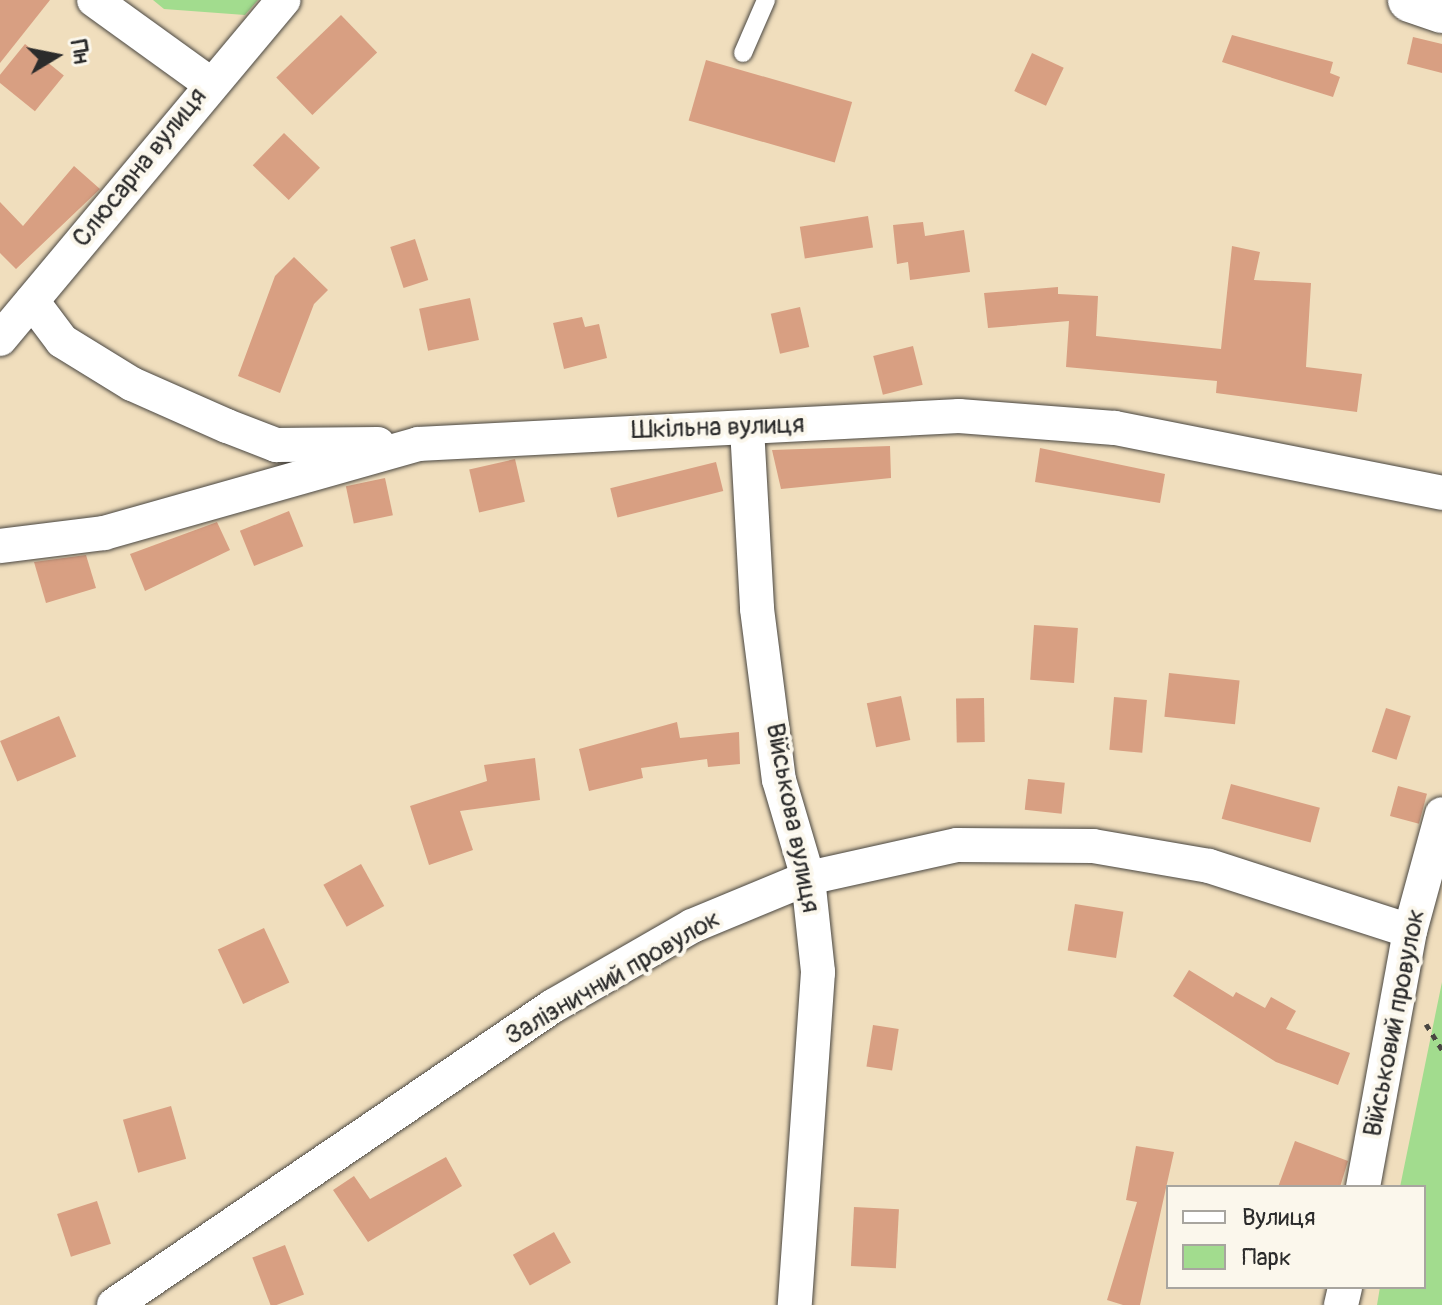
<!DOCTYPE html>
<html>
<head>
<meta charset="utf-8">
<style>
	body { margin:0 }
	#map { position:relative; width:1442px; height:1305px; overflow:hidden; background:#f0debd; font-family:Pangolin,sans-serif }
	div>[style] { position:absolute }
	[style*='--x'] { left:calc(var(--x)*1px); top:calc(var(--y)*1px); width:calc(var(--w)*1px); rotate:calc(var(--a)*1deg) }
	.green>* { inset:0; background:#a2dc8e }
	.building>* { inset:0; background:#d89f82; transform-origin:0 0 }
	.path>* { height:5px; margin-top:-2.5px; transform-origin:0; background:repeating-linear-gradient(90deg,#494641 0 6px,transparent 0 12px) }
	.roads { filter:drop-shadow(0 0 2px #494641) drop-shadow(0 0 2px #494641) }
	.service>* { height:18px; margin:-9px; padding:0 9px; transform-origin:9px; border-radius:9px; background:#fff }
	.minor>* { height:34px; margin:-17px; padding:0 17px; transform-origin:17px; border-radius:17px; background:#fff }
	.tertiary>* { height:44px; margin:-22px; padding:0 22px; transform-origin:22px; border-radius:22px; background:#fff }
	span { translate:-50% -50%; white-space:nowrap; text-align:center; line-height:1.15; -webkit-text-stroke:8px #fbf7ec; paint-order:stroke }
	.street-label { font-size:26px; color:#2b2b2b }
	.legend { position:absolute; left:1166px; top:1185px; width:260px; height:104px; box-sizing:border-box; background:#fbf7ec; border:2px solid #a8a59f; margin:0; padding:10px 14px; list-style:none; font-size:24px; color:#2b2b2b }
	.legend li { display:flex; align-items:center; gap:16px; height:40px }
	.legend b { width:40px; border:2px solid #a8a59f }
	.north { position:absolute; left:16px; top:16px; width:80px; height:80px; -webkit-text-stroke:6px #fbf7ec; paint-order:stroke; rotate:80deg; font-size:22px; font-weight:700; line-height:32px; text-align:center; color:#2b2b2b }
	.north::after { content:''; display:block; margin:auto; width:28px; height:36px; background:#2b2b2b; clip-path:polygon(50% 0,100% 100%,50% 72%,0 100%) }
</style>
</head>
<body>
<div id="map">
	<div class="green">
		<div style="clip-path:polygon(153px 0,258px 0,245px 15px,164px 9px)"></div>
		<div style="clip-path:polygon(1442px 982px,1442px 1305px,1377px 1305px,1380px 1287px,1424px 1287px,1424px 1187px,1400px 1187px)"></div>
	</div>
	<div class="building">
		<div style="clip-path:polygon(0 0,50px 0,0 63px)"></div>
		<div style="left:341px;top:15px;width:52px;height:90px;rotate:46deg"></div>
		<div style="clip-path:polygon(1232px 35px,1333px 62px,1330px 73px,1340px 77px,1333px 97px,1222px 62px)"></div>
		<div style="clip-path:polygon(1413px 37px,1442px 44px,1442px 73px,1407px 64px)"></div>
		<div style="left:25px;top:44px;width:50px;height:46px;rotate:39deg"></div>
		<div style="left:1032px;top:53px;width:35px;height:42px;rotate:25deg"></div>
		<div style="left:706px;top:60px;width:152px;height:63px;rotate:16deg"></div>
		<div style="left:284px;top:133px;width:50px;height:45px;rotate:44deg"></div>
		<div style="clip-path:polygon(74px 166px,100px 189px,16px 269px,0 253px,0 202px,23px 226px)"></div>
		<div style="left:868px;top:216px;width:32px;height:69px;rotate:81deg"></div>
		<div style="clip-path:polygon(923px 222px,925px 236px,964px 230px,970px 272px,910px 280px,908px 262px,897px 264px,893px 225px)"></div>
		<div style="left:415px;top:239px;width:43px;height:26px;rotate:72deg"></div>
		<div style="clip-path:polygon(1232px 246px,1260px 252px,1254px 280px,1311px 283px,1306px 367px,1362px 374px,1357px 412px,1216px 393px,1217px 381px,1066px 367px,1069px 321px,988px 328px,984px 293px,1058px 287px,1058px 294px,1098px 296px,1096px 336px,1221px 349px)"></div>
		<div style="clip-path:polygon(294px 257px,328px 290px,314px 304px,280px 393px,238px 376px,275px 276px)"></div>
		<div style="left:470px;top:298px;width:43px;height:52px;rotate:78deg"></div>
		<div style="left:800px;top:307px;width:41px;height:30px;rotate:77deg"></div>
		<div style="clip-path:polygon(582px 317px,585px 327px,599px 324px,607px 358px,564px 369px,553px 323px)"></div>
		<div style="left:913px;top:346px;width:40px;height:41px;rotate:76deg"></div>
		<div style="clip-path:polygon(890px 446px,891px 478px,781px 489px,772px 450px)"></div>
		<div style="clip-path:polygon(1040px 448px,1165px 474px,1160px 503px,1035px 482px)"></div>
		<div style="left:515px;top:459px;width:44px;height:47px;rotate:77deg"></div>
		<div style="left:716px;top:462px;width:30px;height:109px;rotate:76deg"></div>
		<div style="left:385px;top:478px;width:38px;height:40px;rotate:78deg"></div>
		<div style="left:289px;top:511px;width:38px;height:53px;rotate:68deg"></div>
		<div style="clip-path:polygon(217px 522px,230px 550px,145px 591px,130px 554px)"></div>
		<div style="clip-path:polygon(86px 555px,96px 588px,46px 603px,34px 562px)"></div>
		<div style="left:1034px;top:625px;width:44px;height:55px;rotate:4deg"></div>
		<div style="left:1169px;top:673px;width:71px;height:44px;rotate:6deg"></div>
		<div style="left:901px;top:696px;width:45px;height:35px;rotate:78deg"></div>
		<div style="left:1114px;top:697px;width:33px;height:53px;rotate:5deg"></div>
		<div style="left:984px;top:698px;width:44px;height:28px;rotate:89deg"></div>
		<div style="left:1386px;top:708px;width:26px;height:46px;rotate:18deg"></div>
		<div style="left:59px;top:716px;width:44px;height:64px;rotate:67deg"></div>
		<div style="clip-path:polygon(677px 722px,680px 738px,739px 732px,740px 764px,708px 767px,707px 759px,641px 768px,643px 778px,589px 791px,579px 749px)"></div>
		<div style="clip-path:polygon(535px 758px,540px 800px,460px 811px,473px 850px,429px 865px,410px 806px,487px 781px,484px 765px)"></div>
		<div style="left:1028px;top:779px;width:37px;height:31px;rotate:6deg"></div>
		<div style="left:1231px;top:784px;width:92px;height:36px;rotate:15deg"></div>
		<div style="left:1398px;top:786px;width:30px;height:31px;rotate:15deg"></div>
		<div style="left:361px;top:864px;width:48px;height:43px;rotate:61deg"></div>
		<div style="left:1075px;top:904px;width:49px;height:47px;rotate:9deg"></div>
		<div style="left:264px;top:928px;width:60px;height:51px;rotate:65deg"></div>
		<div style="clip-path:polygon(1189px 970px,1233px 997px,1236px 992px,1265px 1008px,1271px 997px,1296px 1011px,1286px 1029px,1350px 1053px,1338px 1085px,1276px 1062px,1173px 996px)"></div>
		<div style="left:873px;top:1025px;width:26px;height:42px;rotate:9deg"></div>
		<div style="left:171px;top:1106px;width:55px;height:50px;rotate:74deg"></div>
		<div style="clip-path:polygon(1295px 1141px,1348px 1161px,1340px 1187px,1278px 1187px)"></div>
		<div style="clip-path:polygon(1136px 1146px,1174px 1152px,1140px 1305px,1123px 1305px,1107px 1300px,1137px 1202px,1126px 1200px)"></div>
		<div style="clip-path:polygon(446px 1157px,462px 1186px,368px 1242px,333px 1190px,354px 1176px,370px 1199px)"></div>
		<div style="left:97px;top:1201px;width:45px;height:42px;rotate:72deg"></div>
		<div style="left:854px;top:1207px;width:45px;height:59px;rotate:3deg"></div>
		<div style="left:554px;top:1232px;width:35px;height:47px;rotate:61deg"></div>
		<div style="left:285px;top:1245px;width:53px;height:35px;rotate:69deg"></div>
	</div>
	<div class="path">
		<div style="--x:1426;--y:1024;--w:31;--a:58"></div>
	</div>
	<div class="roads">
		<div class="service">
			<div style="--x:743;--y:53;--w:58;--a:-66.5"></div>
		</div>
		<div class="minor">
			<div style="--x:94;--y:0;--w:142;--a:35.8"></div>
			<div style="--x:32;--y:301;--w:50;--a:53.1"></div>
			<div style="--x:62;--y:341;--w:82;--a:31.6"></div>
			<div style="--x:132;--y:384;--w:104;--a:23.9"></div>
			<div style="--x:227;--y:426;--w:53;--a:21.2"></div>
			<div style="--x:276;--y:445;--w:102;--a:-0.6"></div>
			<div style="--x:0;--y:339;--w:442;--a:-50.1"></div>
			<div style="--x:747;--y:428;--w:181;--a:86.8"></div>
			<div style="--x:757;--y:609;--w:172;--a:82.7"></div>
			<div style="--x:779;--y:780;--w:102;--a:73.5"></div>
			<div style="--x:808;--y:878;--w:95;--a:83.9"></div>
			<div style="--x:818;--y:972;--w:334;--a:94"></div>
			<div style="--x:0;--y:546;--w:105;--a:-7.1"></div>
			<div style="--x:104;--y:533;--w:326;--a:-15.8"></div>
			<div style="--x:418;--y:444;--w:542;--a:-2.96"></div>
			<div style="--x:959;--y:416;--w:156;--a:4.4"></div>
			<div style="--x:1115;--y:428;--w:333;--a:11.2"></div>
			<div style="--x:1363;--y:1187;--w:260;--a:-79.6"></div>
			<div style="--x:1410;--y:931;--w:121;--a:-74.7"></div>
			<div style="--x:114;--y:1305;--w:531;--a:-34.26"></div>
			<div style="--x:553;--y:1006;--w:160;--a:-29.9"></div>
			<div style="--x:692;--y:926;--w:126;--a:-22.5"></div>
			<div style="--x:808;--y:878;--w:153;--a:-12.5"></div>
			<div style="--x:957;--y:845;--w:136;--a:0.4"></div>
			<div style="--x:1093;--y:846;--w:118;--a:9.8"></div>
			<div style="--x:1209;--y:866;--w:211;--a:17.9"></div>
			<div style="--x:1341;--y:1305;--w:18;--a:-77"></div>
		</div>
		<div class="tertiary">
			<div style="--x:1410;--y:0;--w:34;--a:19"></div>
		</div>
	</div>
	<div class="street-label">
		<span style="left:140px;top:168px;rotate:-51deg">Слюсарна вулиця</span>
		<span style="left:718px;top:428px;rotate:-2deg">Шкільна вулиця</span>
		<span style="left:792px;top:818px;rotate:79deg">Військова вулиця</span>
		<span style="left:613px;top:978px;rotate:-30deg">Залізничний провулок</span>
		<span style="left:1395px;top:1023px;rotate:-79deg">Військовий провулок</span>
	</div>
	<ul class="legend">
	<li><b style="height:10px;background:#fff"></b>Вулиця</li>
	<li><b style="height:22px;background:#a2dc8e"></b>Парк</li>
	</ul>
	<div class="north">Пн</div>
</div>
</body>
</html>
